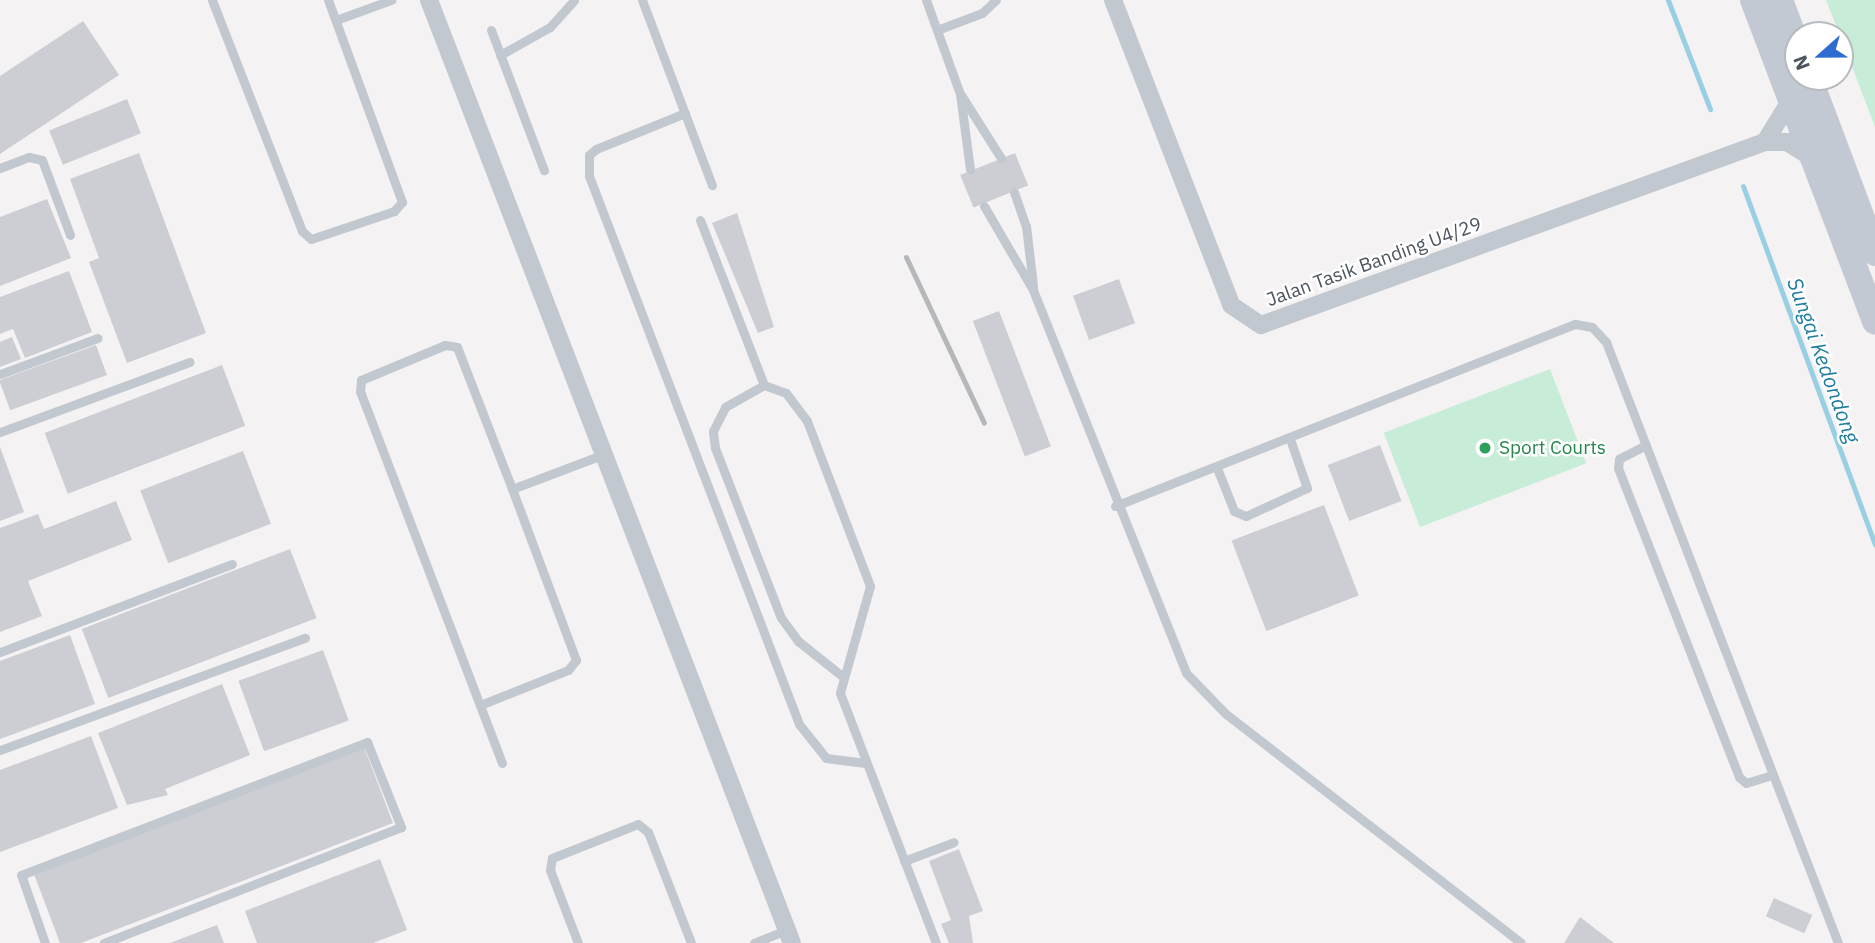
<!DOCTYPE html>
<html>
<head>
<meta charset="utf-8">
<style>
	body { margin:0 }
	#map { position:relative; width:1875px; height:943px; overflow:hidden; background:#f4f2f2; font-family:"IBM Plex Sans",sans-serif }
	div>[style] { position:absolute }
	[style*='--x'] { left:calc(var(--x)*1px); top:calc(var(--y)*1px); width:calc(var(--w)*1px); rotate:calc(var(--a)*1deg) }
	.green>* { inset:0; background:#c7ecd7; transform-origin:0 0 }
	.stream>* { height:5px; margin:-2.5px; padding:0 2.5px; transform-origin:2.5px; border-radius:2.5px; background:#99cfe3 }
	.building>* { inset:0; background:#cdced4; transform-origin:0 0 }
	.lane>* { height:9px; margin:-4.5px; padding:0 4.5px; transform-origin:4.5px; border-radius:4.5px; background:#c2c8cf }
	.street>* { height:18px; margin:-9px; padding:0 9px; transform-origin:9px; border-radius:9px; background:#c2c8cf }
	.secondary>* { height:26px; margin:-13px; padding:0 13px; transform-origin:13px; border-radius:13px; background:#c2c9d3 }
	.rail>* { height:5px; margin:-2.5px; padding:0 2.5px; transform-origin:2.5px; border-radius:2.5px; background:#b5b7bb }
	.dots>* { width:19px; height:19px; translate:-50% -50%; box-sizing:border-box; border:4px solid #fff; border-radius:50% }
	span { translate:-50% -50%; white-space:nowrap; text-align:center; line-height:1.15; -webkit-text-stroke:5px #fff; paint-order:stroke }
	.street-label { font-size:19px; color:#4c545e }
	.leisure-label { font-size:19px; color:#27864d }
	.left { translate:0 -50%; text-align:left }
	.water-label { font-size:21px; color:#1d7c9f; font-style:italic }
	.north { position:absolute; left:1784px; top:21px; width:70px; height:70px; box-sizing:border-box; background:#fff; border:2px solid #b7bbbf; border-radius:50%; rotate:249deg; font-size:19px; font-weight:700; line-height:28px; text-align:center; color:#4c545e }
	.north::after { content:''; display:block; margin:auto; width:24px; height:32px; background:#2f6cd1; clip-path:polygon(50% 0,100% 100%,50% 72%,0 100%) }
</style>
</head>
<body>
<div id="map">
	<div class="green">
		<div style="clip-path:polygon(1826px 0,1875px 0,1875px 127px,1840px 35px)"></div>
		<div style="left:1550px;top:369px;width:101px;height:178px;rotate:69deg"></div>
	</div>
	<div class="stream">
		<div style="--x:1668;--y:0;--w:117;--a:68.9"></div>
		<div style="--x:1743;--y:186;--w:382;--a:69.8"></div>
	</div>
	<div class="building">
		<div style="clip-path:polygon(83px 21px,119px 75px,0 154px,0 76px)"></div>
		<div style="left:127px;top:99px;width:37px;height:84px;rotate:68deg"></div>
		<div style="clip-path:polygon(139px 153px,206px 333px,127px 363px,89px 262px,99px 258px,70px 179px)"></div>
		<div style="left:1015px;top:153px;width:35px;height:59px;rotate:68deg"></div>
		<div style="clip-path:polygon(47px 199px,71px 258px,0 286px,0 217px)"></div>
		<div style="clip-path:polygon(737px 213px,774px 327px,758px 333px,712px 223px)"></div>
		<div style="clip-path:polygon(69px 271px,92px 332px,25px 358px,13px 329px,0 334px,0 297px)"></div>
		<div style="left:1119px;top:279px;width:47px;height:49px;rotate:70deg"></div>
		<div style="left:999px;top:311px;width:145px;height:28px;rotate:69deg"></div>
		<div style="clip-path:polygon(12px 337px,21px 359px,0 367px,0 342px)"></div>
		<div style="left:96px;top:345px;width:32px;height:103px;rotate:70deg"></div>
		<div style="left:222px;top:365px;width:65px;height:190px;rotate:69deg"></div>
		<div style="left:1380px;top:445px;width:60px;height:56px;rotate:69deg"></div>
		<div style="clip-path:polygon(0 447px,24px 512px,0 521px)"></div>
		<div style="left:243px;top:451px;width:78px;height:110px;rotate:69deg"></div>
		<div style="clip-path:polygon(116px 501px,132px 540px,28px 581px,42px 616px,0 632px,0 528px,38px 514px,44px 529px)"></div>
		<div style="left:1324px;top:505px;width:97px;height:99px;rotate:69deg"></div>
		<div style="left:290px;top:549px;width:74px;height:223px;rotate:69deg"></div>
		<div style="clip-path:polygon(70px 635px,95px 704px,0 739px,0 661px)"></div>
		<div style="left:323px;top:650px;width:75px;height:90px;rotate:70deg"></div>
		<div style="clip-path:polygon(222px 684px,250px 755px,165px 789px,168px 795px,127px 805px,98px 733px)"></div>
		<div style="clip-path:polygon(91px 736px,118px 808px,0 852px,0 770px)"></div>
		<div style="clip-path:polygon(364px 747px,393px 823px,81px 943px,60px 943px,34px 874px)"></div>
		<div style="clip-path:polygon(959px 849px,983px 911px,969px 916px,973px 943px,949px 943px,941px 924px,951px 920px,929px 861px)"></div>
		<div style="clip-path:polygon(380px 859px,407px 930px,373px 943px,257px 943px,245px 911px)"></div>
		<div style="left:1774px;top:898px;width:42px;height:20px;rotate:24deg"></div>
		<div style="clip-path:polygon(1580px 917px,1614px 943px,1564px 943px)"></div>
		<div style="clip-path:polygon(217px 925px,224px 943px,170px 943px)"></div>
	</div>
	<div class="lane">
		<div style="--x:212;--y:0;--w:248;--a:68.7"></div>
		<div style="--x:302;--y:231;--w:12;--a:42"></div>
		<div style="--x:311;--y:239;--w:88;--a:-18.6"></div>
		<div style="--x:394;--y:211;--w:12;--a:-48"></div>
		<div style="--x:402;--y:202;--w:215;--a:-110.1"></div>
		<div style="--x:642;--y:0;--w:198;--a:69.3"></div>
		<div style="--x:926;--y:0;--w:100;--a:70.1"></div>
		<div style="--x:960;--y:94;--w:76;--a:82.4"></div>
		<div style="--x:336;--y:20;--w:59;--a:-20"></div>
		<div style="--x:491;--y:30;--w:150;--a:69.3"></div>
		<div style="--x:937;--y:30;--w:48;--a:-20.7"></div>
		<div style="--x:982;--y:13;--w:19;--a:-43"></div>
		<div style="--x:500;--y:55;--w:57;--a:-29.2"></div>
		<div style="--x:550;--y:27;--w:36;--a:-48"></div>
		<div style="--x:961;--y:95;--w:75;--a:57.6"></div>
		<div style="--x:685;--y:113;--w:96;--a:158"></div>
		<div style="--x:596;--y:149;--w:9;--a:139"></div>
		<div style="--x:589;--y:155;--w:21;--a:90"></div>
		<div style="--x:589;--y:176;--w:587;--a:69.03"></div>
		<div style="--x:799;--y:724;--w:43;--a:51.5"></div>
		<div style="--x:826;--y:758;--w:40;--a:7.1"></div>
		<div style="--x:0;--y:168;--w:31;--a:-21"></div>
		<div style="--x:29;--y:157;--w:13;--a:13"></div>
		<div style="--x:42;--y:160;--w:80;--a:69.5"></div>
		<div style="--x:1014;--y:192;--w:36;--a:71"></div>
		<div style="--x:1026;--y:226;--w:60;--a:83.3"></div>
		<div style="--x:984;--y:206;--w:97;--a:59.7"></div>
		<div style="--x:1033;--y:290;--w:412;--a:68.2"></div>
		<div style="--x:1186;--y:673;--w:57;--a:45.7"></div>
		<div style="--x:1226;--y:714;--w:373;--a:37.8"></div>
		<div style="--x:700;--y:220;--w:177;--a:68.8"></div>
		<div style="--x:0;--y:374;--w:104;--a:-20.2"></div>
		<div style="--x:0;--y:432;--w:202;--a:-20.3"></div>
		<div style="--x:1646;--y:445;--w:30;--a:153"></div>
		<div style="--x:1619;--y:459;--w:9;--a:96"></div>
		<div style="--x:1618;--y:468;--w:332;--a:68.6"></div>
		<div style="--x:1739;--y:777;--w:9;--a:41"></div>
		<div style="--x:1746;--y:783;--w:28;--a:-17"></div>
		<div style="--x:1217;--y:468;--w:46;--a:68.4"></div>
		<div style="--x:1234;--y:511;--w:13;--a:23"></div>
		<div style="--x:1246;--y:516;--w:67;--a:-24.7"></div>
		<div style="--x:1307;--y:488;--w:52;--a:-109.1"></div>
		<div style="--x:1115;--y:506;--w:495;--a:-21.6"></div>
		<div style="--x:1575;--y:324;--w:17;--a:10"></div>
		<div style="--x:1592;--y:327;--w:21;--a:47"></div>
		<div style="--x:1606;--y:342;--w:644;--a:68.89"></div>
		<div style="--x:0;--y:652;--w:248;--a:-20.8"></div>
		<div style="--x:842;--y:676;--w:56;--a:-141.5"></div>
		<div style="--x:798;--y:641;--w:29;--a:-126"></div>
		<div style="--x:781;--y:618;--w:182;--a:-111.2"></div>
		<div style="--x:715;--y:448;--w:17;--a:-97"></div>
		<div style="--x:713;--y:431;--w:27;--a:-63"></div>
		<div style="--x:725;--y:407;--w:45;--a:-29.4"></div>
		<div style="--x:764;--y:385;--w:23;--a:20"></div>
		<div style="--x:786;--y:393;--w:35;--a:53"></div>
		<div style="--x:807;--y:421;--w:177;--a:69.1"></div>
		<div style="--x:870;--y:586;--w:111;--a:105.7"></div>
		<div style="--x:840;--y:693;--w:268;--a:69"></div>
		<div style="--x:480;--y:705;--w:95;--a:-21.7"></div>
		<div style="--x:568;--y:670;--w:13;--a:-51"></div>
		<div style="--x:576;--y:660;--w:183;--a:-110.5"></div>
		<div style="--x:512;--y:489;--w:98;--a:-20.8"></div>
		<div style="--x:0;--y:750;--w:325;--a:-20.2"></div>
		<div style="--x:502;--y:763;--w:397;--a:-110.9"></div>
		<div style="--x:360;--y:392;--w:12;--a:-85"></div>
		<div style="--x:361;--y:380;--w:91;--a:-22.6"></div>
		<div style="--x:445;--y:345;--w:12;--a:9"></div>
		<div style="--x:457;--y:347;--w:152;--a:68.8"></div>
		<div style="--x:904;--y:861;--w:53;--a:-20.8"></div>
		<div style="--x:45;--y:943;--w:72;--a:-109.4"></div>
		<div style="--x:21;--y:875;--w:371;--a:-21"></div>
		<div style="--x:367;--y:742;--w:92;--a:68.2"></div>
		<div style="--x:401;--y:827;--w:319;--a:158.7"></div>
		<div style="--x:578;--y:943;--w:78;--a:-111"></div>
		<div style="--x:550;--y:870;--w:12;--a:-81"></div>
		<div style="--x:552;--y:858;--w:92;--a:-21.6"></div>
		<div style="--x:638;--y:824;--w:13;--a:39"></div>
		<div style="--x:648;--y:832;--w:119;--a:68.8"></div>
		<div style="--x:754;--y:943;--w:35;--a:-22"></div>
	</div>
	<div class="street">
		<div style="--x:429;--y:0;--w:1010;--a:68.95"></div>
		<div style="--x:1113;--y:0;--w:327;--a:68.8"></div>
		<div style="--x:1231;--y:305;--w:36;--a:34"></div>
		<div style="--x:1261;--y:325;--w:536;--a:-19.96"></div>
		<div style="--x:1765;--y:142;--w:22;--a:0"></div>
		<div style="--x:1787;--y:142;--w:28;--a:32"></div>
		<div style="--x:1765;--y:142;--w:52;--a:-58.5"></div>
	</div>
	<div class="secondary">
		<div style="--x:1753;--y:0;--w:344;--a:69.2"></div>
		<div style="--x:1780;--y:0;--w:51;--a:69.4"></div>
		<div style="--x:1809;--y:77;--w:188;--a:69.4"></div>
	</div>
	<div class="rail">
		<div style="--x:906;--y:257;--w:183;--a:64.8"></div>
	</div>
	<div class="dots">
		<div style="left:1485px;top:448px;background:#2e9e5b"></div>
	</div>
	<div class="street-label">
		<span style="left:1374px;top:262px;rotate:-20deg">Jalan Tasik Banding U4/29</span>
	</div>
	<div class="leisure-label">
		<span class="left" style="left:1499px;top:448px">Sport Courts</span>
	</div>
	<div class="water-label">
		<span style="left:1824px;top:360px;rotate:70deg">Sungai Kedondong</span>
	</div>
	<div class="north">N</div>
</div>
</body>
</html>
